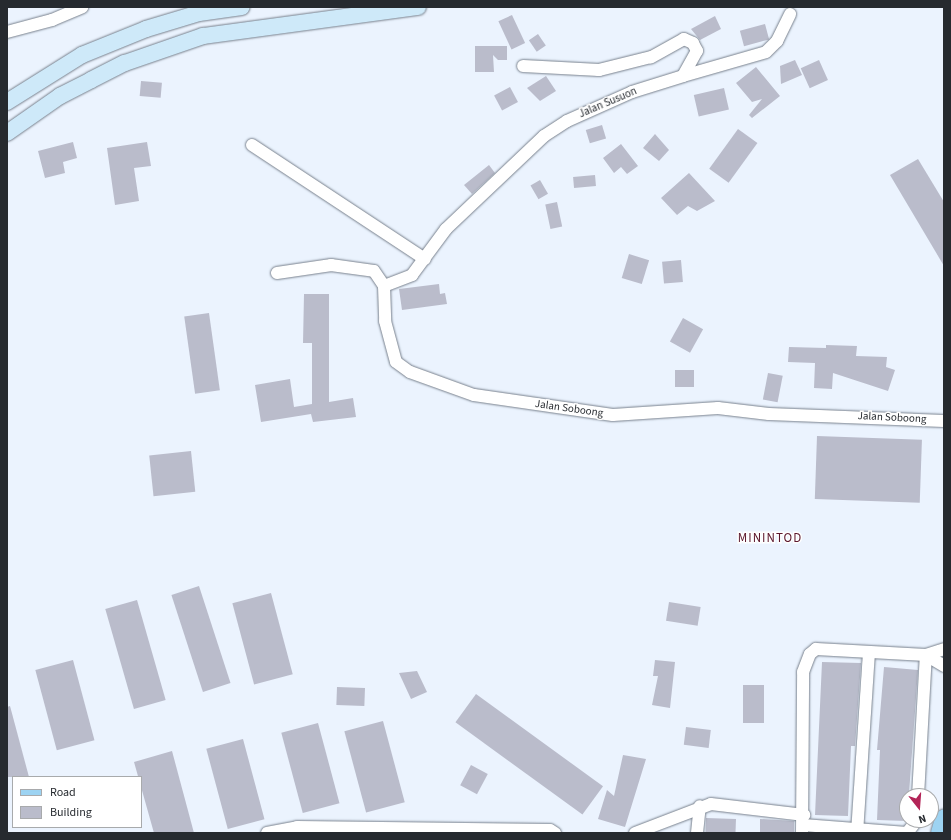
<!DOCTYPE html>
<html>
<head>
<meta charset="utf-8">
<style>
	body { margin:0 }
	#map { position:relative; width:951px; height:840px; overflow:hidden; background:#ebf3fe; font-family:"Source Sans 3",sans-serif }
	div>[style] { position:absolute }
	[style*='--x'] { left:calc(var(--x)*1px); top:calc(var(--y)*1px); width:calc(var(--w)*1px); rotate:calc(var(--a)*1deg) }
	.building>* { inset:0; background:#babccb; transform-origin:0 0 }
	.roads { filter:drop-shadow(0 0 1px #78818d) drop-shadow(0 0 1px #78818d) }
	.minor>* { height:12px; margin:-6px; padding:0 6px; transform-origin:6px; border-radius:6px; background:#fff }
	.secondary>* { height:16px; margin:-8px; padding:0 8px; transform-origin:8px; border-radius:8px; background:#cee9f9 }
	.primary>* { height:18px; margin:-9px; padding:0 9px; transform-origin:9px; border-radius:9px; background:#9dd3f2 }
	span { translate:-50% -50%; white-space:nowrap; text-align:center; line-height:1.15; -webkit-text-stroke:3px #fff; paint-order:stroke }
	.street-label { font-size:11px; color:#262a2f }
	.quarter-label { font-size:13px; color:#5c182d; letter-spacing:1px }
	.frame { position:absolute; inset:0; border:8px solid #262a2f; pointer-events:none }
	.legend { position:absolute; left:12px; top:776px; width:130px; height:52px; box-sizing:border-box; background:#fff; border:1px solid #a8aaac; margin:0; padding:5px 7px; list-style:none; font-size:12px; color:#262a2f }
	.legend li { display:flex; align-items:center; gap:8px; height:20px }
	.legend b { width:20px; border:1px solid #a8aaac }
	.north { position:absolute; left:899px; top:788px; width:40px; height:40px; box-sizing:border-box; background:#fff; border:1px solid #a8aaac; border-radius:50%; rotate:163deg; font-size:11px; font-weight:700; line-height:16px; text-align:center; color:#262a2f }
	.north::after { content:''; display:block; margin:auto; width:14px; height:18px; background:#b32457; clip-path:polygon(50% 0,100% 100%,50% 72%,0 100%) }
</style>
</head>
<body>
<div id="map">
	<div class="building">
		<div style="left:512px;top:15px;width:31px;height:15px;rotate:65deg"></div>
		<div style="clip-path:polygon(715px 16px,721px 29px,700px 40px,691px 29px)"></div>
		<div style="left:765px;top:24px;width:16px;height:26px;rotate:75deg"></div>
		<div style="left:538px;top:34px;width:14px;height:11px;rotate:56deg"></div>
		<div style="clip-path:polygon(475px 46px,507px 46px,507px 60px,498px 60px,493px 55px,494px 72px,475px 72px)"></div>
		<div style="clip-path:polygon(795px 60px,802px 75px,781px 84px,780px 66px)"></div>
		<div style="left:819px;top:60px;width:22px;height:20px;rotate:66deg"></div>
		<div style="clip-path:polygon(756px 67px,780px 96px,752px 118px,749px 115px,762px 99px,752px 102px,736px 83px)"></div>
		<div style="clip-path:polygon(546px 76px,556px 91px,540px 101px,527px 88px)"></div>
		<div style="left:141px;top:81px;width:21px;height:15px;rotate:5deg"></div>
		<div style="left:510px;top:87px;width:17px;height:18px;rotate:62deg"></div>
		<div style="left:724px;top:88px;width:22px;height:31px;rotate:77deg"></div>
		<div style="left:602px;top:125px;width:14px;height:17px;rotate:73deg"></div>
		<div style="left:738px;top:129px;width:24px;height:49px;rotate:36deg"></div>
		<div style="clip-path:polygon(655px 134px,669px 150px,659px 161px,643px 148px)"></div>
		<div style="clip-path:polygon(73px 142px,77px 158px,63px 162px,65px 173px,45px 178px,38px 151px)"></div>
		<div style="clip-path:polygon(147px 142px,151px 166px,134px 168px,139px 201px,115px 205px,107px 148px)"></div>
		<div style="clip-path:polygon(621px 144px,638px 166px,627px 174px,621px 167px,614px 173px,603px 158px)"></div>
		<div style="clip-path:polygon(918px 159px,944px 202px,944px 266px,890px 175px)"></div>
		<div style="clip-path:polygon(489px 165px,495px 173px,472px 194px,464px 185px)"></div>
		<div style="clip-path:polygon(689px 173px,715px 201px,697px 211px,688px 206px,677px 215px,661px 198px)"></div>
		<div style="left:595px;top:175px;width:11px;height:22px;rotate:85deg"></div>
		<div style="left:540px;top:180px;width:16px;height:11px;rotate:60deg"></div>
		<div style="left:557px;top:202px;width:25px;height:12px;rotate:78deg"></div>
		<div style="left:629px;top:254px;width:21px;height:25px;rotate:17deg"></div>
		<div style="left:681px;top:260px;width:22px;height:19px;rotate:85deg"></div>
		<div style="clip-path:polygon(439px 284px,440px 294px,445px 293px,447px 304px,402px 310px,399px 289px)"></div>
		<div style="clip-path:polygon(304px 294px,329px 294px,329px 402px,353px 398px,356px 417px,313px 422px,311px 414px,261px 422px,255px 385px,290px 379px,294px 407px,312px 404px,312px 343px,303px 343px)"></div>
		<div style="left:209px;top:313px;width:78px;height:25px;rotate:82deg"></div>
		<div style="left:683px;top:318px;width:23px;height:27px;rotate:29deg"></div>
		<div style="clip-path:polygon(826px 345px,857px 346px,856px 356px,887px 357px,886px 367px,895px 370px,888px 391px,833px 373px,832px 389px,814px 388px,815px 363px,788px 362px,789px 347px,826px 348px)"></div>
		<div style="left:694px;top:370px;width:17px;height:19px;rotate:90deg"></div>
		<div style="left:768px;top:373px;width:15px;height:27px;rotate:11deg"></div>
		<div style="left:817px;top:436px;width:105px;height:63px;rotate:2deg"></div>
		<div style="left:191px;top:451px;width:41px;height:42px;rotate:84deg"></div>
		<div style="left:199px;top:586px;width:102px;height:29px;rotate:72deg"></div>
		<div style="left:271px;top:593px;width:84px;height:40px;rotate:75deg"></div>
		<div style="left:137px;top:600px;width:104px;height:33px;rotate:74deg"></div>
		<div style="left:669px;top:602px;width:32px;height:19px;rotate:9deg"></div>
		<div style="left:73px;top:660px;width:83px;height:39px;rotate:75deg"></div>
		<div style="clip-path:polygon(655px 660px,675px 662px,670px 708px,652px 705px,658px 676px,653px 676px)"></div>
		<div style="clip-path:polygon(822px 662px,861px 663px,855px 746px,851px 746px,848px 816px,815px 815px)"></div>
		<div style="clip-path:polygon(884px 667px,918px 670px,907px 821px,877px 820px,880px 750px,877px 750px)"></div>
		<div style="clip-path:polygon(417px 671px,427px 692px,411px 699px,399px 673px)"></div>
		<div style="left:743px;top:685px;width:21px;height:38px"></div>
		<div style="left:337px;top:687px;width:28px;height:18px;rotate:2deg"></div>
		<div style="left:476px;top:694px;width:157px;height:35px;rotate:36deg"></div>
		<div style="clip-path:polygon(10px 706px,29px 777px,7px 777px,7px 707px)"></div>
		<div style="left:383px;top:721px;width:84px;height:40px;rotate:75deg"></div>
		<div style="left:318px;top:723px;width:83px;height:38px;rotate:75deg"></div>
		<div style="left:686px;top:727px;width:25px;height:18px;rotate:7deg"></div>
		<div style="left:243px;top:739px;width:83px;height:38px;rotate:75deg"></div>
		<div style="clip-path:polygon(172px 751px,194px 833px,154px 833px,134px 762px)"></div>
		<div style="clip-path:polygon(623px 755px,646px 759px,625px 827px,598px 819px,607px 790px,614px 796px)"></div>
		<div style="left:471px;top:765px;width:19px;height:23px;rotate:28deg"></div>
		<div style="left:706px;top:818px;width:30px;height:15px;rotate:2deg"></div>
		<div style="clip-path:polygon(760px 819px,794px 821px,794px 833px,760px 833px)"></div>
	</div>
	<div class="roads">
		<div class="minor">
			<div style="--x:7;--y:32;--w:47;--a:-14.9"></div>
			<div style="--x:52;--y:20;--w:33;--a:-23"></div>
			<div style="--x:683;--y:76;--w:86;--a:-16.1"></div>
			<div style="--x:766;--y:52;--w:16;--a:-45"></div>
			<div style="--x:777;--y:41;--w:30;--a:-64"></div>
			<div style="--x:252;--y:145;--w:207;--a:33.4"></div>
			<div style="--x:277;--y:273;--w:55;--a:-8.4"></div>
			<div style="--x:331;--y:265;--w:43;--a:7.9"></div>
			<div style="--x:374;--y:271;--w:18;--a:56"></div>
			<div style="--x:384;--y:286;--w:35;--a:88"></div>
			<div style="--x:385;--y:321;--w:42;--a:75"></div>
			<div style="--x:396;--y:362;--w:17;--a:36"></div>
			<div style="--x:410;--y:372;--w:68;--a:19.8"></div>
			<div style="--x:474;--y:395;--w:140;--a:8.2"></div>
			<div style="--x:613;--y:415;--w:105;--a:-3.8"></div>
			<div style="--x:718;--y:408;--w:51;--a:6.7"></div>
			<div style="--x:769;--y:414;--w:175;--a:2.3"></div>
			<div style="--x:384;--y:286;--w:30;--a:-21"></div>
			<div style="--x:412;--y:275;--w:57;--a:-53.5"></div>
			<div style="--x:446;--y:229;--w:135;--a:-43.5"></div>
			<div style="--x:544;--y:136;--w:27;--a:-33"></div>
			<div style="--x:567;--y:121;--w:71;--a:-24"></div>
			<div style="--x:632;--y:92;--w:53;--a:-17.4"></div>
			<div style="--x:683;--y:76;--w:29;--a:-61"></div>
			<div style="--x:697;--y:51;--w:9;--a:-117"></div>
			<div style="--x:693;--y:43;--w:10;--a:-156"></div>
			<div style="--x:684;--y:39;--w:38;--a:151"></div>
			<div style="--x:651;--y:57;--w:54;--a:166"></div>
			<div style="--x:599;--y:70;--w:76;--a:-177"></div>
			<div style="--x:926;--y:655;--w:21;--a:31"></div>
			<div style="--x:918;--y:796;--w:141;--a:-86.8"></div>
			<div style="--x:803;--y:825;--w:104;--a:4.4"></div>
			<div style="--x:907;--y:833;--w:16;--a:-52"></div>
			<div style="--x:267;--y:833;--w:31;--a:-11"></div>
			<div style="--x:297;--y:827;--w:253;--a:0.7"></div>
			<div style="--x:550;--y:830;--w:6;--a:31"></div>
			<div style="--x:635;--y:833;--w:81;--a:-20.9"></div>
			<div style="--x:711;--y:804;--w:94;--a:6.7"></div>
			<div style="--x:697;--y:833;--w:27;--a:-84"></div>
			<div style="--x:802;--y:833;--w:161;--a:-89.6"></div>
			<div style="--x:803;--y:672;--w:19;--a:-69"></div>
			<div style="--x:810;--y:654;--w:8;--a:-40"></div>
			<div style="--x:816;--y:649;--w:110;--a:3.1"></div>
			<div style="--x:926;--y:655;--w:19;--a:-18"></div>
			<div style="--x:857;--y:833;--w:180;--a:-86.2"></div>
		</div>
		<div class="secondary">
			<div style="--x:7;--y:102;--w:89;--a:-32.1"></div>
			<div style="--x:82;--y:55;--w:69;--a:-22.1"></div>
			<div style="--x:146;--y:29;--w:55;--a:-16.8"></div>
			<div style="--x:199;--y:13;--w:43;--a:-7.9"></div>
			<div style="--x:7;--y:133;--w:65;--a:-34.9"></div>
			<div style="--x:60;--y:96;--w:35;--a:-27"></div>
			<div style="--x:91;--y:80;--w:38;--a:-27"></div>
			<div style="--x:125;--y:63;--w:83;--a:-19.1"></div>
			<div style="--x:203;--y:36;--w:217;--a:-7.7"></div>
		</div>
		<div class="primary">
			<div style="--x:940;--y:833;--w:15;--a:-74"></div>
		</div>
	</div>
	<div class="street-label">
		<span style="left:608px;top:103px;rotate:-23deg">Jalan Susuon</span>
		<span style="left:569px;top:409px;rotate:8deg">Jalan Soboong</span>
		<span style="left:892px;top:418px;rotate:3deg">Jalan Soboong</span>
	</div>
	<div class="quarter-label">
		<span style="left:770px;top:538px">MININTOD</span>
	</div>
	<div class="frame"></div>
	<ul class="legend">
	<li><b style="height:5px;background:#9dd3f2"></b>Road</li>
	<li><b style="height:11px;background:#babccb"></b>Building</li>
	</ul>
	<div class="north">N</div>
</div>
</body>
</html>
